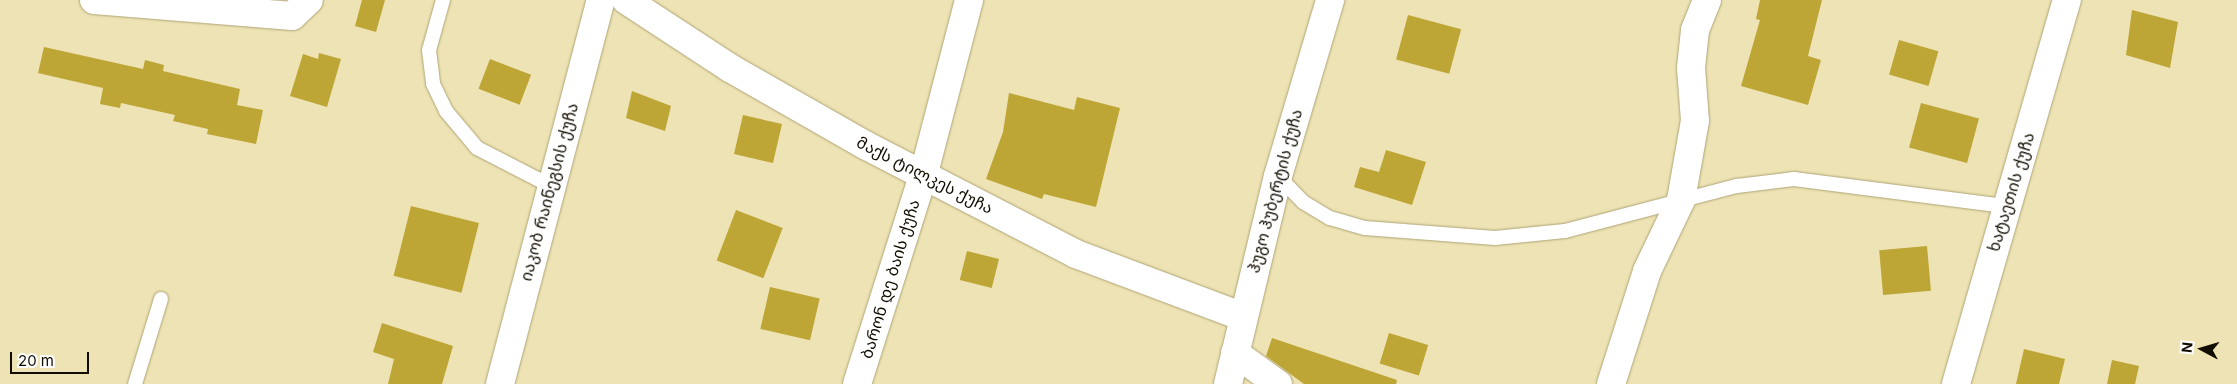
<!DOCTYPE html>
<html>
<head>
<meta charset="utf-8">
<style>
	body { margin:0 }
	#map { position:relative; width:2237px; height:384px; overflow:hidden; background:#eee3b4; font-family:Inter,"Noto Sans Georgian",sans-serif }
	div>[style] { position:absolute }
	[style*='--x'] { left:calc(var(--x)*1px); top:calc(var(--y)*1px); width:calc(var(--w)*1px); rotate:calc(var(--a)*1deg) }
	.building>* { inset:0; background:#bda636; transform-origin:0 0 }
	.roads { filter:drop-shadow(0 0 1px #aea477) drop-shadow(0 0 1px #aea477) }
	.lane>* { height:14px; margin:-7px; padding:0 7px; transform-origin:7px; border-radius:7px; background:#fff }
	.street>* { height:28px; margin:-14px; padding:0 14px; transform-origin:14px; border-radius:14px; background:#fff }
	span { translate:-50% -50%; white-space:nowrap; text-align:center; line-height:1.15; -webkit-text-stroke:4px #fff; paint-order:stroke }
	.street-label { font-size:16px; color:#110d01 }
	.north { position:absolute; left:2177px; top:324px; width:50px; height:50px; -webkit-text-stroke:4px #fff; paint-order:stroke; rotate:276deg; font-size:14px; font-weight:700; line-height:20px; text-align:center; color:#110d01 }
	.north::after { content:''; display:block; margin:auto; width:18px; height:22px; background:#110d01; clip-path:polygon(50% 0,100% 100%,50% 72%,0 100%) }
	.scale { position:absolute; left:10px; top:352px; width:79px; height:22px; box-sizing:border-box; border:2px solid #110d01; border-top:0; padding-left:6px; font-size:15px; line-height:18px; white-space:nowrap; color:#110d01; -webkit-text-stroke:4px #fff; paint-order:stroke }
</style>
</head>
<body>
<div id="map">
	<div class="building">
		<div style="clip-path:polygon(362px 0,385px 0,376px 32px,355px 26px)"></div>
		<div style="clip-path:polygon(1760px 0,1822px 0,1808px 56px,1821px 60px,1808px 105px,1741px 86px,1760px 20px,1756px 19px)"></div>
		<div style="clip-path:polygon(2132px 10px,2178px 22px,2170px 68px,2126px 55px)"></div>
		<div style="left:1408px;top:15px;width:55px;height:46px;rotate:15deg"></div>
		<div style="left:1899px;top:40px;width:41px;height:36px;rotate:16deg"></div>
		<div style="clip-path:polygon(44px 47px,143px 69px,145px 60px,164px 65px,163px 71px,240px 89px,237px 105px,263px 110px,256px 144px,207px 134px,208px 129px,173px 121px,175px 115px,121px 103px,120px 108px,100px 104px,103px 88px,38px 73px)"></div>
		<div style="clip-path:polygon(319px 53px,341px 59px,327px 107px,290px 96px,303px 54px,318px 59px)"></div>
		<div style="left:490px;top:59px;width:44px;height:32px;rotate:21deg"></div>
		<div style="clip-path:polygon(632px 91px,671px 106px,665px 131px,626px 118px)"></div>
		<div style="clip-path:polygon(1009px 93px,1074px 110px,1077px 97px,1120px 108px,1096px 207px,1044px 194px,1042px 199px,986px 179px,1003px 132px)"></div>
		<div style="left:1921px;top:103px;width:60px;height:46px;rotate:15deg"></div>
		<div style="left:743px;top:115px;width:40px;height:40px;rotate:13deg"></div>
		<div style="clip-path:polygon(1386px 150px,1426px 162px,1412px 205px,1354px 187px,1360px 167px,1379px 172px)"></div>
		<div style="left:411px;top:206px;width:70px;height:72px;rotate:14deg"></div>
		<div style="left:736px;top:210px;width:50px;height:54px;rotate:21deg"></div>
		<div style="left:1927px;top:246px;width:45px;height:48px;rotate:85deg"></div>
		<div style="left:967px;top:251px;width:33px;height:30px;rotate:14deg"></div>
		<div style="left:770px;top:287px;width:51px;height:43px;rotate:13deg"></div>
		<div style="clip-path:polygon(382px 323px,453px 346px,442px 384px,388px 384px,394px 359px,373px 352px)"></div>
		<div style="left:1389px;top:333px;width:41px;height:32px;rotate:17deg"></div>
		<div style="clip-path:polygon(1272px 338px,1397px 380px,1396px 384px,1304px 384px,1266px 356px)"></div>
		<div style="clip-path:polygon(2024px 349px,2065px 359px,2059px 384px,2016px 384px)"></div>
		<div style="clip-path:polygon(2112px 360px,2139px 366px,2135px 384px,2107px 384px)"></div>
	</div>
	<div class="roads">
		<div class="lane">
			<div style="--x:443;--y:0;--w:52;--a:105.6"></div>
			<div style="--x:429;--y:50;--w:34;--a:83"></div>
			<div style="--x:433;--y:84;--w:30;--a:64"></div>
			<div style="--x:446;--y:111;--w:48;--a:50"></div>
			<div style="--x:477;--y:148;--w:81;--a:27.2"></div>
			<div style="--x:1278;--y:176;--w:36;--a:46"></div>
			<div style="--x:1303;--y:202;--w:31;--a:31"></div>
			<div style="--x:1330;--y:218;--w:36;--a:16"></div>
			<div style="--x:1365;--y:228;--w:130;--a:4.4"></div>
			<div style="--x:1495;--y:238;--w:70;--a:-5.7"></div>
			<div style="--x:1565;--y:231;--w:178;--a:-14.7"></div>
			<div style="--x:1737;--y:186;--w:57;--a:-7"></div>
			<div style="--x:1794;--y:179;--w:214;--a:7.3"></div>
			<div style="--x:135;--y:384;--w:89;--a:-73"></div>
		</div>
		<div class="street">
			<div style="--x:94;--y:0;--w:199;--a:4.6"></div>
			<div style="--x:292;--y:16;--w:23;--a:-43"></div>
			<div style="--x:626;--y:0;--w:124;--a:33.2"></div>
			<div style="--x:730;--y:68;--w:155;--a:29.7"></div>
			<div style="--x:865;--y:145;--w:237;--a:27.3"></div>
			<div style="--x:1076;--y:254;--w:176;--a:20.6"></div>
			<div style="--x:1235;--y:353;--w:53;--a:35.8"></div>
			<div style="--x:500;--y:384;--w:397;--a:-75.3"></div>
			<div style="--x:857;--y:384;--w:221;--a:-72.4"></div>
			<div style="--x:924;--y:173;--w:179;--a:-75.4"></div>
			<div style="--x:1228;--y:384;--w:214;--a:-76.5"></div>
			<div style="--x:1278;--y:176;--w:184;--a:-73.5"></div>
			<div style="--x:1611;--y:384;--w:119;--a:-72.3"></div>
			<div style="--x:1647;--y:271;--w:79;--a:-64.4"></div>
			<div style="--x:1681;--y:200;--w:80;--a:-80"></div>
			<div style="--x:1695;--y:121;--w:53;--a:-94.3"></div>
			<div style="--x:1691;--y:68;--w:38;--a:-84"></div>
			<div style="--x:1695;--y:30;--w:32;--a:-68"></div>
			<div style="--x:1956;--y:384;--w:400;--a:-73.9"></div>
		</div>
	</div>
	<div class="street-label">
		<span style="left:925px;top:175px;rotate:27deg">მაქს ტილკეს ქუჩა</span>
		<span style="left:1275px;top:191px;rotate:-75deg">ჰუგო ჰუბერტის ქუჩა</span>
		<span style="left:549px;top:192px;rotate:-75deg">იაკობ რაინეგსის ქუჩა</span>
		<span style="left:2011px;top:192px;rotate:-73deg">ხატაეთის ქუჩა</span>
		<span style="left:890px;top:279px;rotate:-73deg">ბარონ დე ბაის ქუჩა</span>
	</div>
	<div class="north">N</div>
	<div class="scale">20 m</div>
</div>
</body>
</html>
